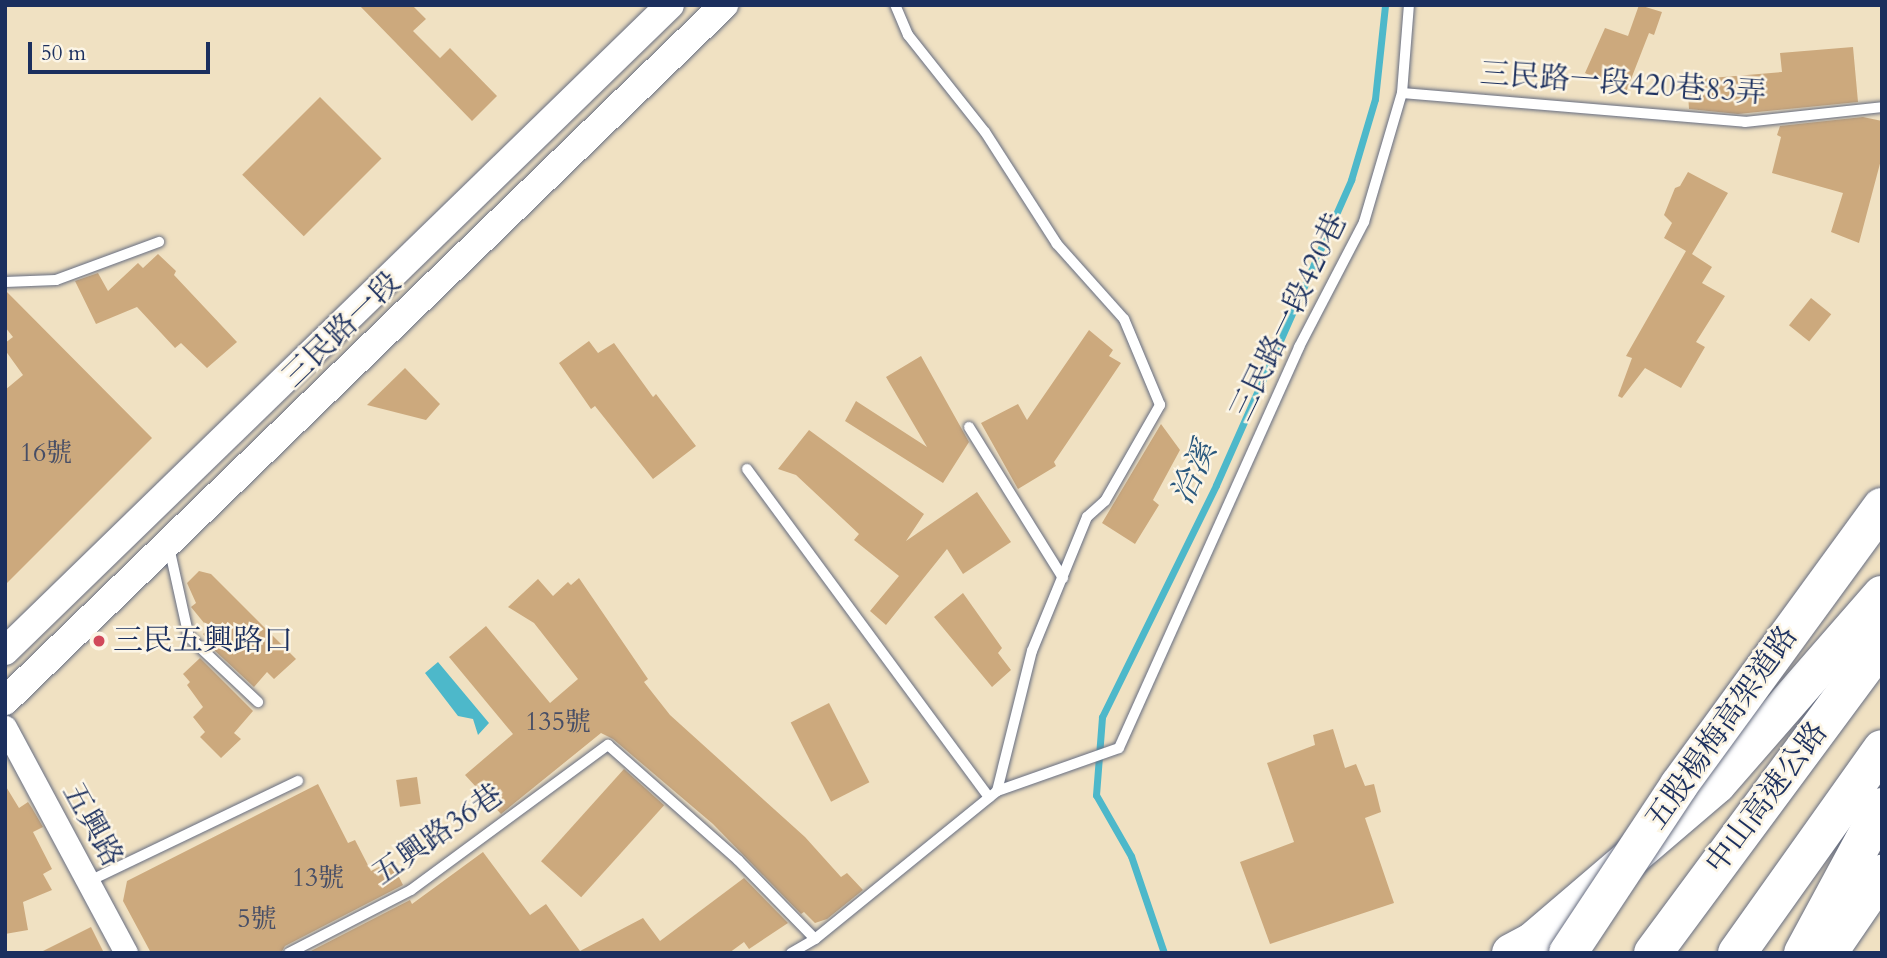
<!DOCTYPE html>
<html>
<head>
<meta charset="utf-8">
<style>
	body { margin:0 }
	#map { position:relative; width:1887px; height:958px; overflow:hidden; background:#f0e1c2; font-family:Cardo,"Noto Serif TC",serif }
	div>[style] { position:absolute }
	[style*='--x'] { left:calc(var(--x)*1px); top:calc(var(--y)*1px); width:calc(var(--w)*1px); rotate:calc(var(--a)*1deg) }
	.water>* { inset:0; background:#4db8ca }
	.stream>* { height:7px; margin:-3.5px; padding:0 3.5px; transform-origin:3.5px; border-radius:3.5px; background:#4db8ca }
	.building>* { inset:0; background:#cca97d; transform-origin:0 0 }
	.roads { filter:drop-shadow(0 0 2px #666d81) drop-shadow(0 0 2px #666d81) }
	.service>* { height:10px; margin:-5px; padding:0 5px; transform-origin:5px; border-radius:5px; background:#fff }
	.minor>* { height:23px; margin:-11.5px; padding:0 11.5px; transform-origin:11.5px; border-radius:11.5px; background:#fff }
	.tertiary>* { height:28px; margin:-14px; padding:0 14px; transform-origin:14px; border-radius:14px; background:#fff }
	.motorway>* { height:38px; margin:-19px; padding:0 19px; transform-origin:19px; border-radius:19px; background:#fff }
	.bridges { filter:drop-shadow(0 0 2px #666d81) drop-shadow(0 0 2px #666d81) }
	.motorway-bridge>* { height:38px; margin:-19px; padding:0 19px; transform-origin:19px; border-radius:19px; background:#fff }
	.dots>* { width:19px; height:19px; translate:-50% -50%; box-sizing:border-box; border:4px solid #fcf5e5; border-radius:50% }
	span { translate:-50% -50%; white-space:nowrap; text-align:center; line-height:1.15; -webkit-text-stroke:5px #fcf5e5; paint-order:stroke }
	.number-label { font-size:26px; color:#474e66 }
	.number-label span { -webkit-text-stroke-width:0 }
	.street-label { font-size:30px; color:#1b2f5e }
	.poi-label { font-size:30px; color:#1b2f5e }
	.left { translate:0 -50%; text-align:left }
	.water-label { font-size:32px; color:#2a587e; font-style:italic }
	.frame { position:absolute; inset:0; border:7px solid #1b2f5e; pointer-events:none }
	.scale { position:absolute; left:28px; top:42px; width:182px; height:32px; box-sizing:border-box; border:4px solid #1b2f5e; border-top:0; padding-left:9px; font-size:21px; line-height:24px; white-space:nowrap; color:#1b2f5e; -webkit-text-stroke:5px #fcf5e5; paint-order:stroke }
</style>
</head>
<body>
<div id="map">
	<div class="water">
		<div style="clip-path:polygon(438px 662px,489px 723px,478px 735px,473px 719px,458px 716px,425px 673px)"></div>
	</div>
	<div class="stream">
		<div style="--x:1164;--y:953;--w:102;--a:-108.8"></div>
		<div style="--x:1131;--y:856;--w:70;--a:-119.8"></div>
		<div style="--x:1096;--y:795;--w:78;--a:-85.6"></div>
		<div style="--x:1102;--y:717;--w:258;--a:-63.8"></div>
		<div style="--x:1216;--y:485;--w:334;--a:-66.1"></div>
		<div style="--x:1351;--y:180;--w:84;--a:-73.5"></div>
		<div style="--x:1375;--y:99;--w:95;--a:-83.9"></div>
	</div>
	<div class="building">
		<div style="clip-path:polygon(359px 5px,412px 5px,426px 19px,413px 31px,440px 58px,450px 48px,497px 96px,472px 121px)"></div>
		<div style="clip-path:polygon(1639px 5px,1662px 12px,1654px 35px,1649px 33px,1626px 92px,1585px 73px,1605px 28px,1628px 36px)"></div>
		<div style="clip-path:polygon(1853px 47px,1858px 102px,1738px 114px,1689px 109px,1687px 80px,1782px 72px,1780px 53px)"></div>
		<div style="left:320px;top:97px;width:87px;height:110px;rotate:45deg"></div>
		<div style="clip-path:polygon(1863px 117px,1882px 121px,1882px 156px,1859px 243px,1831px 232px,1843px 193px,1772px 173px,1781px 137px,1777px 135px,1780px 126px)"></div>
		<div style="clip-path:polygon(1688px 172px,1728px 193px,1692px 254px,1712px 267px,1702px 283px,1725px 296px,1696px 342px,1705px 347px,1681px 388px,1645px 368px,1622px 398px,1618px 396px,1632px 358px,1626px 356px,1686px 251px,1664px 238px,1672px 223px,1664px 215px,1675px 188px,1680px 186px)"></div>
		<div style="clip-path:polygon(158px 254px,176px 271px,174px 275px,237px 342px,207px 368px,181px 343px,175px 348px,137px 307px,96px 324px,75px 281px,98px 273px,108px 291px,138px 263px,143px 268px)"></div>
		<div style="clip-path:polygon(5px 290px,152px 438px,5px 585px,5px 390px,23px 375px,5px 350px,5px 343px,13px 337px,5px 327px)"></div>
		<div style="left:1811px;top:298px;width:26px;height:35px;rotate:39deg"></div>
		<div style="clip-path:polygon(1089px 330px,1113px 350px,1109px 356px,1121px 363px,1054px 462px,1056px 466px,1018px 489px,981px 423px,1018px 404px,1027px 420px)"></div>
		<div style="clip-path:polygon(589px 341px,598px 353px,614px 343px,653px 397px,656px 394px,696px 446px,653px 479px,595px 406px,591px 409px,559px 363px)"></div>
		<div style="clip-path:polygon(921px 356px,969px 442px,943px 483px,845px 421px,856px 401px,927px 447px,886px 377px)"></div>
		<div style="clip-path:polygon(405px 368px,440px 404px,426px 420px,367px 405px)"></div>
		<div style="clip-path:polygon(1161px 424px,1180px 450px,1153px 500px,1159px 505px,1135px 544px,1102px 523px)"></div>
		<div style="clip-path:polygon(809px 430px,924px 514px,906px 541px,977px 492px,1011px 542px,963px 574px,947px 549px,886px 625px,870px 611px,899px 576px,854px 540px,859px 534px,796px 475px,778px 469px)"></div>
		<div style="clip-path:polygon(199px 571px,211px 574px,296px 659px,274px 679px,267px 672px,254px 687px,212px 648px,214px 646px,203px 634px,209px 629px,191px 607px,196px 603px,187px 583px)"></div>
		<div style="clip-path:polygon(579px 578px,648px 679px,644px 682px,670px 715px,805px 837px,841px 877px,847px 873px,863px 890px,827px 919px,815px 923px,804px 912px,801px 914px,713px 824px,613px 739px,601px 733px,501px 814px,465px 775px,513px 734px,449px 657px,486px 626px,550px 703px,578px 679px,534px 623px,508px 607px,538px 579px,553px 596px,568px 582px,571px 585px)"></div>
		<div style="clip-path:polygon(963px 593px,1002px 648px,998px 653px,1011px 670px,992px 687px,934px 617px)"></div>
		<div style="clip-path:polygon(200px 658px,253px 711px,234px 733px,241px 739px,221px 758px,200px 737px,205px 732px,193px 717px,203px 707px,187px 685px,190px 682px,183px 674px)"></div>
		<div style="left:829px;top:703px;width:89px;height:43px;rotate:63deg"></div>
		<div style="clip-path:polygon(1333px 729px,1345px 768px,1356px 764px,1365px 786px,1374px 784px,1381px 812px,1365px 818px,1394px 903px,1270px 944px,1240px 862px,1294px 842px,1267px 763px,1315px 745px,1313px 735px)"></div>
		<div style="left:624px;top:769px;width:54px;height:124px;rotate:42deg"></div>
		<div style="left:417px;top:777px;width:27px;height:21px;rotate:82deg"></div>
		<div style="clip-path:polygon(318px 784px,348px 843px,355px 840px,371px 871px,391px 861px,403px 885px,285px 946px,281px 953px,151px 953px,123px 901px,127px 881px)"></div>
		<div style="clip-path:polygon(5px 785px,19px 808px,28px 802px,32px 808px,43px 827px,33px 832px,52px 869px,43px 874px,52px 890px,23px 902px,28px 930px,5px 934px)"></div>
		<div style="clip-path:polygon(483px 852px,530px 915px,546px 904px,580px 951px,643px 918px,660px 941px,744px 878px,788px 923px,749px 949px,744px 942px,729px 953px,307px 953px,410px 900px,412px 904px)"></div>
		<div style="clip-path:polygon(91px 927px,104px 953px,39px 953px)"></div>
	</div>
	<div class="roads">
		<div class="service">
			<div style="--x:1402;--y:93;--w:344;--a:4.8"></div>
			<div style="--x:1745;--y:122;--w:138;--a:-6.2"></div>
			<div style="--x:5;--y:282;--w:51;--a:-2.2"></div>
			<div style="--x:56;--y:280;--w:110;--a:-20.3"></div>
			<div style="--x:969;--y:427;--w:178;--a:58.1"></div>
			<div style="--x:747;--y:469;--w:408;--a:53.6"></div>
			<div style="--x:169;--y:547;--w:92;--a:77.5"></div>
			<div style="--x:189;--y:637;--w:95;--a:43.3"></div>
			<div style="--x:997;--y:791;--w:129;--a:-19.4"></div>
			<div style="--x:1119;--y:748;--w:440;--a:-65.8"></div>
			<div style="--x:1299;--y:347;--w:141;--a:-62.5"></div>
			<div style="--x:1364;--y:222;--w:134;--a:-73.6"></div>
			<div style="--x:1402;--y:93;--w:88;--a:-85.5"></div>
			<div style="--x:87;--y:882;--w:234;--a:-25.6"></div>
			<div style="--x:289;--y:953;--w:137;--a:-27.3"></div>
			<div style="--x:411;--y:890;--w:245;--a:-36.4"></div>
			<div style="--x:608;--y:745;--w:174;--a:41.5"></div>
			<div style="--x:738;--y:860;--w:110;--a:45.7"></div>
			<div style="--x:791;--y:953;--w:28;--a:-30"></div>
			<div style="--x:815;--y:939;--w:235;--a:-39.1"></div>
			<div style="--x:997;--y:791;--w:144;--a:-76"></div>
			<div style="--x:1032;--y:651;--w:145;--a:-67.7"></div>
			<div style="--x:1087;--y:517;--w:24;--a:-42"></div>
			<div style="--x:1105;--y:501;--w:111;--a:-60.2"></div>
			<div style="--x:1160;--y:405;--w:93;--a:-112.7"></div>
			<div style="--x:1124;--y:319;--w:101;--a:-131.8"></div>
			<div style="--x:1057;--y:244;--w:133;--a:-122.7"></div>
			<div style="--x:985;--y:132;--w:124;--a:-128.4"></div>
			<div style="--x:908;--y:35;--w:33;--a:-113"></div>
		</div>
		<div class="minor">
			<div style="--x:5;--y:727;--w:256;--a:61.8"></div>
		</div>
		<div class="tertiary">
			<div style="--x:5;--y:651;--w:927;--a:-44.17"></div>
			<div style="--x:5;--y:701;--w:1001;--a:-44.07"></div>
		</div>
		<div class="motorway">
			<div style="--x:1511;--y:953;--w:24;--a:-28"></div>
			<div style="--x:1532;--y:942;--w:243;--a:-40.5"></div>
			<div style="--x:1717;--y:784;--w:251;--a:-48.9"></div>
			<div style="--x:1653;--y:953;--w:385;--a:-53.5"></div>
			<div style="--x:1737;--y:953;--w:250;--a:-54.6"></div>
			<div style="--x:1803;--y:953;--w:166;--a:-61.6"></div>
			<div style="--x:1828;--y:953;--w:96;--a:-55.6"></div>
		</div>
	</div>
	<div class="bridges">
		<div class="motorway-bridge">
			<div style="--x:1568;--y:953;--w:201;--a:-56.5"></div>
			<div style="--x:1679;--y:785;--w:344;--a:-53.9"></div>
		</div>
	</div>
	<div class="dots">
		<div style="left:99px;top:641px;background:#d1495b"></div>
	</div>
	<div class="number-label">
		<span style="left:46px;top:453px">16號</span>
		<span style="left:558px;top:722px">135號</span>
		<span style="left:318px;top:878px">13號</span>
		<span style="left:257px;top:919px">5號</span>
	</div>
	<div class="street-label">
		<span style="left:1623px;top:84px;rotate:4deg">三民路一段420巷83弄</span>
		<span style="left:1289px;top:317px;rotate:-64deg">三民路一段420巷</span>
		<span style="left:342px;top:330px;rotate:-44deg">三民路一段</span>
		<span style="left:1722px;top:728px;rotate:-55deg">五股楊梅高架道路</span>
		<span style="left:1767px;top:798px;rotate:-53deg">中山高速公路</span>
		<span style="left:92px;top:825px;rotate:61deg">五興路</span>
		<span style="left:438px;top:835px;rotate:-35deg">五興路36巷</span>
	</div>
	<div class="poi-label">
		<span class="left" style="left:113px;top:641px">三民五興路口</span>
	</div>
	<div class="water-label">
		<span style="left:1194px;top:473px;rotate:-65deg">洽溪</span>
	</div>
	<div class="frame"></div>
	<div class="scale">50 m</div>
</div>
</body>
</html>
